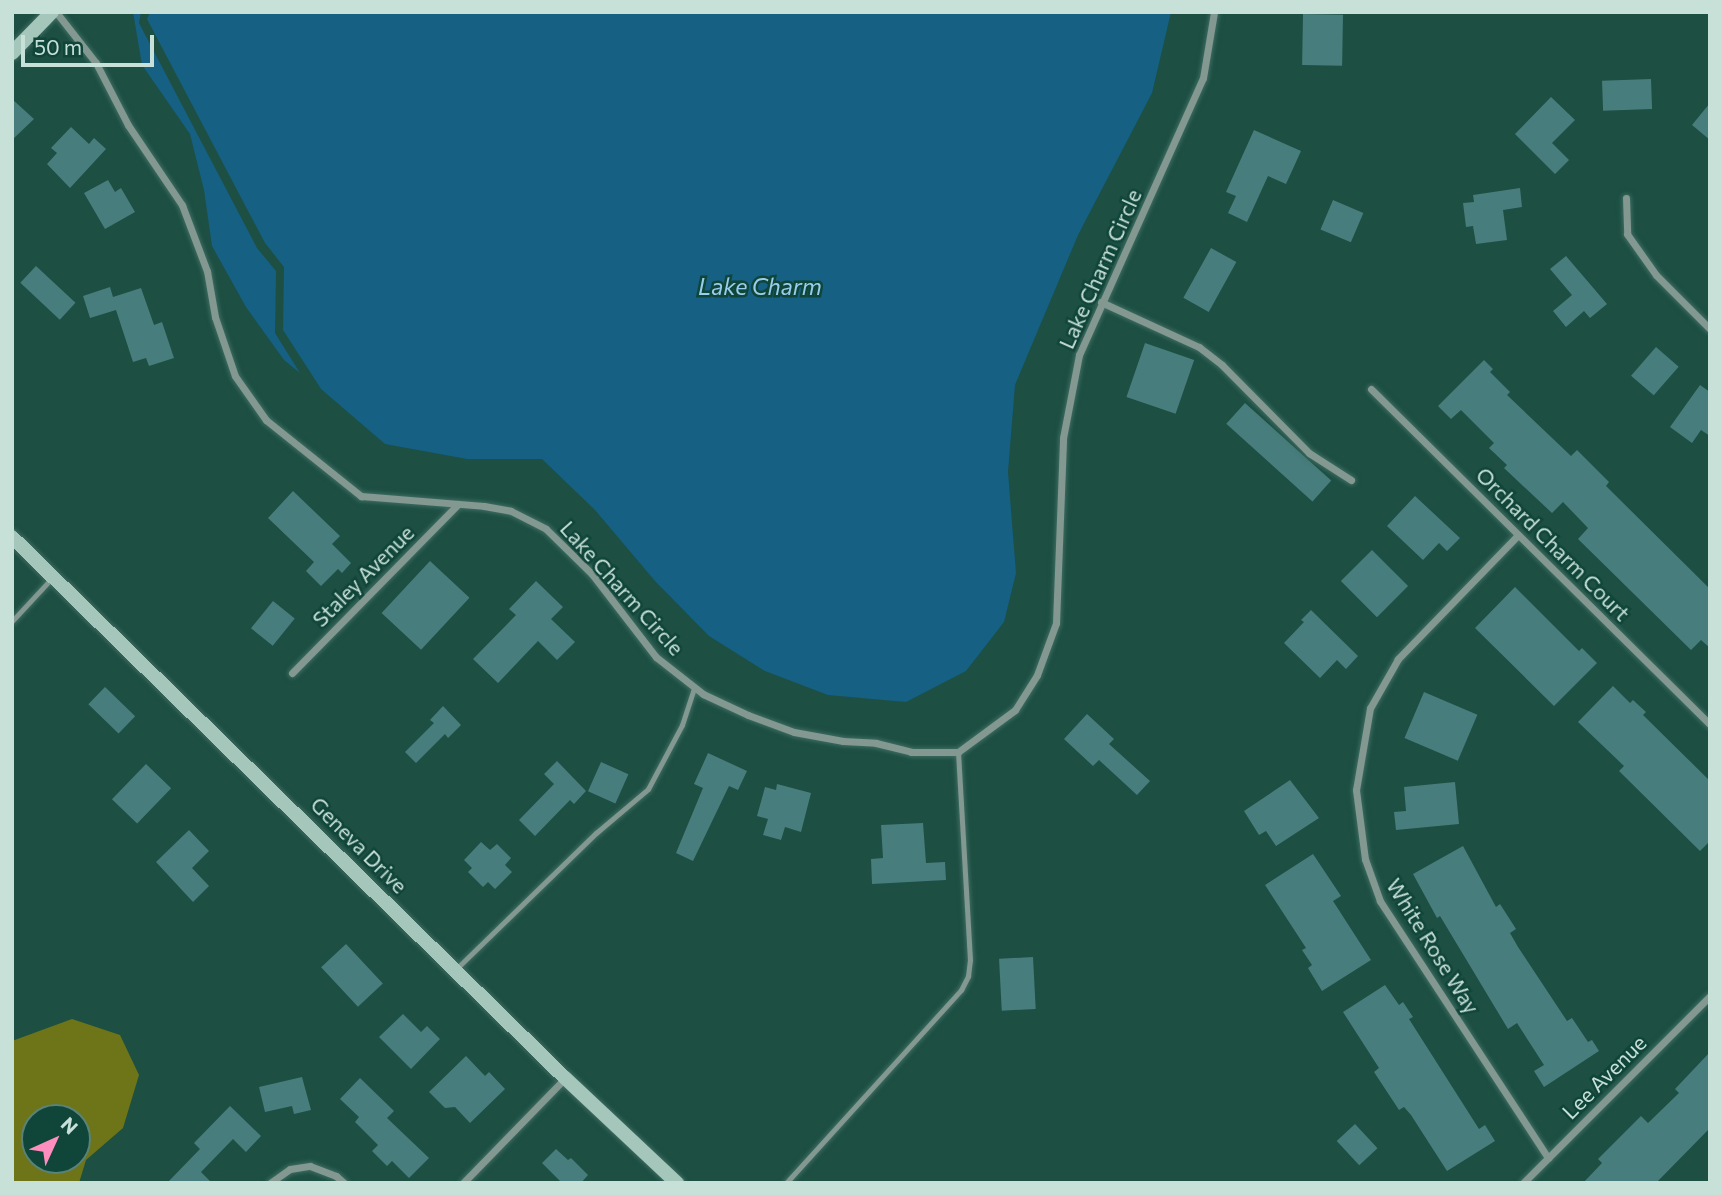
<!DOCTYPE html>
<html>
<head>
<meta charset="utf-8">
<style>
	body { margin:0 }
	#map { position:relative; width:1722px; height:1195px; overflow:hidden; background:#1d4f43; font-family:Commissioner,sans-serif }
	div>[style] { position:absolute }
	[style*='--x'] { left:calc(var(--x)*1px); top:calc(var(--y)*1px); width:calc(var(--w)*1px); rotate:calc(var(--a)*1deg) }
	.green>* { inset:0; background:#6d7518 }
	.water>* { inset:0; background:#156083 }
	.building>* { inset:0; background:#477d7c; transform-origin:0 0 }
	.roads { filter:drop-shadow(0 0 2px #3f6c61) drop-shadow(0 0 2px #3f6c61) }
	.lane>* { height:5px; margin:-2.5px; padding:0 2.5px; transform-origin:2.5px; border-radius:2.5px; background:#829891 }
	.street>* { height:7px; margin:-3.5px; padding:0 3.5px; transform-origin:3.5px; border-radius:3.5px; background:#829891 }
	.secondary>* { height:14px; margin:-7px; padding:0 7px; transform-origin:7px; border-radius:7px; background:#a4c6bb }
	span { translate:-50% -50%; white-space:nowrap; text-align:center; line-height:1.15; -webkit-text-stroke:5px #104539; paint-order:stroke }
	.street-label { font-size:21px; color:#c7e0d8 }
	.water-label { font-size:23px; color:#98ceed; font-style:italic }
	.frame { position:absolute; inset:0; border:14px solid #c7e0d8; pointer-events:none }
	.north { position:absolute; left:21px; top:1104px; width:70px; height:70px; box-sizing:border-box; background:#104539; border:2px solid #598379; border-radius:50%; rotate:45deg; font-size:19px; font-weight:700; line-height:28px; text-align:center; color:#c7e0d8 }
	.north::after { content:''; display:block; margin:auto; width:24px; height:32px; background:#fe8ebd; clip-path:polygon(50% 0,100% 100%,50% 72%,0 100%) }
	.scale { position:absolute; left:21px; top:35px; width:133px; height:32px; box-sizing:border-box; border:4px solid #c7e0d8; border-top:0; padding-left:9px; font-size:21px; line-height:24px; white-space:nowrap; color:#c7e0d8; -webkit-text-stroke:5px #104539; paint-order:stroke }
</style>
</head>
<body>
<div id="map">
	<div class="green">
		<div style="clip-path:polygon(evenodd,72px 1019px,120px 1035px,139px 1075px,123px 1128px,86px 1160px,79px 1183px,12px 1183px,12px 1041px,72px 1019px,35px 1118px,77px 1118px,77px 1160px,35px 1160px,35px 1118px)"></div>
	</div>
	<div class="water">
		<div style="clip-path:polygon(133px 12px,141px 12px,139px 23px,257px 248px,276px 271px,275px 333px,300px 373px,284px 360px,246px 307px,212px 246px,204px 190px,190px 134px,142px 65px)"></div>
		<div style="clip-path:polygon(150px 12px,1171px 12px,1152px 93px,1078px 235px,1015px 385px,1008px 472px,1016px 573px,1004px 622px,966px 671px,906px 702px,828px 695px,765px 671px,709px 636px,655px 581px,595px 510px,542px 459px,467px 459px,385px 444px,321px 389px,283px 330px,284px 267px,265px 243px,147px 19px)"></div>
	</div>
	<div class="building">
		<div style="left:1303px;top:14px;width:40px;height:51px;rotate:1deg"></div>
		<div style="left:1651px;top:79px;width:30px;height:49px;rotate:88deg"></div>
		<div style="clip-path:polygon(1551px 97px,1575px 120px,1552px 143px,1569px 160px,1555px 174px,1515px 134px)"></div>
		<div style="clip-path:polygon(12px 99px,34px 119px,12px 140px)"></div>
		<div style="clip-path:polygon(1710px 103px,1710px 140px,1692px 125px)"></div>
		<div style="clip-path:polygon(71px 127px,89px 144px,94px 138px,106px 149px,70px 188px,47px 164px,57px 153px,51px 148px)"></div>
		<div style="clip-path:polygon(1254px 130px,1301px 151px,1286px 184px,1268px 176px,1247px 222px,1228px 213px,1236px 196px,1226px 192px)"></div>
		<div style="clip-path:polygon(108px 180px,115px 192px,121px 188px,135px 212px,105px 229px,84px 193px)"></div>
		<div style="clip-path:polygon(1520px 188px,1522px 207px,1503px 210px,1507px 240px,1476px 244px,1473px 226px,1466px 227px,1463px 203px,1474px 202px,1473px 195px)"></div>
		<div style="left:1333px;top:200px;width:33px;height:32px;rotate:23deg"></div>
		<div style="left:1211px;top:248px;width:29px;height:57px;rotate:29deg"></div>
		<div style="clip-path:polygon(1566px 256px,1607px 304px,1590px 318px,1584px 311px,1566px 327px,1553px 311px,1572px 295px,1550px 269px)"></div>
		<div style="left:36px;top:266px;width:54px;height:23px;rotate:43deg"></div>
		<div style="clip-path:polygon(110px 287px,113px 297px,141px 288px,154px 325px,162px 322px,174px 358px,149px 366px,146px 358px,133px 362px,116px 310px,90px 318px,83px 296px)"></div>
		<div style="left:1145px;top:343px;width:52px;height:57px;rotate:19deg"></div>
		<div style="left:1656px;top:347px;width:30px;height:38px;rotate:41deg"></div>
		<div style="clip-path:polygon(1484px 360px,1493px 369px,1490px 372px,1510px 392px,1507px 395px,1571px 456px,1577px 450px,1609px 482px,1606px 486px,1710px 589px,1710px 648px,1701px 640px,1691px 650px,1578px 539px,1588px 528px,1563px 502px,1552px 513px,1504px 468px,1507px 465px,1489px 448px,1494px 443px,1461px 410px,1451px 419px,1438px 406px)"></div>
		<div style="clip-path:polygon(1700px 385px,1710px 392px,1710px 436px,1701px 430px,1692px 443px,1670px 427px)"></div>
		<div style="left:1245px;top:403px;width:116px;height:28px;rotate:42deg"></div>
		<div style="clip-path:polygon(293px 491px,340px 536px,332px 544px,351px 563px,342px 573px,338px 569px,321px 586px,306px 571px,314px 562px,268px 518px)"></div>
		<div style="clip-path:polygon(1415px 496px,1460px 538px,1447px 551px,1439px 543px,1423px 560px,1387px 526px)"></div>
		<div style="left:1372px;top:550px;width:51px;height:44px;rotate:45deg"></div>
		<div style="left:430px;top:561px;width:54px;height:71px;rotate:43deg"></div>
		<div style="clip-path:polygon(536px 581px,563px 607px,551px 619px,575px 642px,557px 660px,538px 641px,498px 683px,473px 659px,516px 615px,509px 609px)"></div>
		<div style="clip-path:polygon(1515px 587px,1579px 651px,1582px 648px,1597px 663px,1554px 706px,1475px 628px)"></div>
		<div style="left:273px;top:601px;width:28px;height:35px;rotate:39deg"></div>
		<div style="clip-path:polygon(1311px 610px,1358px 656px,1346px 669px,1337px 660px,1320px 678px,1284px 643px,1304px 622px,1301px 620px)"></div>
		<div style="clip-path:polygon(1613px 686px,1630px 703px,1633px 700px,1646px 712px,1643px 715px,1710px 781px,1710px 841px,1700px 851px,1619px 771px,1624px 766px,1578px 722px)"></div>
		<div style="left:105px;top:687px;width:42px;height:24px;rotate:44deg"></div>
		<div style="left:1424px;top:692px;width:58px;height:50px;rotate:23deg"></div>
		<div style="clip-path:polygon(443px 706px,461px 725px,448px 738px,445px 734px,416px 763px,405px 752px,434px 723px,430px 720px)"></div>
		<div style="clip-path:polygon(1087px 714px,1114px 739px,1109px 744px,1150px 781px,1137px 795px,1099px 760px,1093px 766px,1064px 739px)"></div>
		<div style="clip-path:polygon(708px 753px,747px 771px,738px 790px,729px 786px,693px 861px,676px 853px,703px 788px,694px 784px)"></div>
		<div style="clip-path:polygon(557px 761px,586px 791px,574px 804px,570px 800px,535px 836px,519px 820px,554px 784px,544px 774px)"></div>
		<div style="left:601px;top:762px;width:30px;height:32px;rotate:24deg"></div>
		<div style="left:146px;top:764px;width:35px;height:49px;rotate:44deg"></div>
		<div style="clip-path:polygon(1290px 780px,1319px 818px,1276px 846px,1266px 831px,1259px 835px,1244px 811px)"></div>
		<div style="clip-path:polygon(1455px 782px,1459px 824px,1396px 830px,1394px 812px,1406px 811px,1404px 787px)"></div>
		<div style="clip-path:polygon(777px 784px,811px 793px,801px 832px,785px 827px,781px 840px,763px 835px,768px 819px,757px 816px,765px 787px,776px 790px)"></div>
		<div style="clip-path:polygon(923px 823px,926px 863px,945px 862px,946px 880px,872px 884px,871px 859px,883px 858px,881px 825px)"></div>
		<div style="clip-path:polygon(189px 830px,209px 851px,192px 868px,209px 886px,193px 902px,156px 862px)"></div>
		<div style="clip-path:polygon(481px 842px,490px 850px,497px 844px,511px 858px,505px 865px,512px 872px,495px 889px,488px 882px,483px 887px,468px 872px,472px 868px,464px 860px)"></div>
		<div style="clip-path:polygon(1463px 846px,1496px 907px,1500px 904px,1516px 929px,1510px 933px,1518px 947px,1567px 1021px,1572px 1018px,1588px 1042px,1592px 1040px,1599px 1051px,1544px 1087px,1534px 1071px,1544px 1065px,1517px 1023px,1508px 1029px,1440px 916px,1437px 918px,1413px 874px)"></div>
		<div style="clip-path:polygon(1313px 854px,1341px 896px,1333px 901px,1371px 960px,1322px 991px,1308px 968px,1312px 965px,1302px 950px,1306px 948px,1265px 885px)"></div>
		<div style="left:346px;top:944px;width:54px;height:34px;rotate:47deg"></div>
		<div style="left:1033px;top:957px;width:52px;height:34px;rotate:87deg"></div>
		<div style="clip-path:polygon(1385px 985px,1399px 1005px,1403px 1002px,1413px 1017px,1409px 1019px,1479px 1129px,1485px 1125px,1495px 1141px,1447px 1171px,1411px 1115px,1404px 1107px,1399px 1110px,1374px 1072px,1379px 1068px,1343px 1012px)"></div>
		<div style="clip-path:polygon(403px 1014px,421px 1032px,427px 1026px,440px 1039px,411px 1069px,379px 1037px)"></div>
		<div style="clip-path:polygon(1710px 1052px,1710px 1128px,1656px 1183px,1583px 1183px,1602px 1163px,1598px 1159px,1641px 1116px,1648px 1123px,1679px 1093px,1675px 1089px)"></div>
		<div style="clip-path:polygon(466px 1056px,485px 1076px,489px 1072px,505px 1089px,470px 1123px,455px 1107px,445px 1108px,429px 1092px)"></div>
		<div style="clip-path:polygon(302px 1077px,311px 1110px,294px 1114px,292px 1106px,265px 1112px,259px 1087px)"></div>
		<div style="clip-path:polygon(360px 1078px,394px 1111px,387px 1118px,429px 1158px,409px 1178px,392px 1161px,387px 1166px,372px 1151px,378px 1145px,355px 1122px,359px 1117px,340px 1099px)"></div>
		<div style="clip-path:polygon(230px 1106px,261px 1136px,246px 1152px,233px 1139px,201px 1172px,212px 1183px,167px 1183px,200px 1149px,194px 1143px)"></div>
		<div style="left:1355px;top:1124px;width:33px;height:25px;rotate:47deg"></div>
		<div style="clip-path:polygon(556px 1149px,568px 1160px,571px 1158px,588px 1175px,581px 1183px,562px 1183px,542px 1163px)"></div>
	</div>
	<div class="roads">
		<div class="lane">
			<div style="--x:12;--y:621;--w:57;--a:-47.1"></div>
			<div style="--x:455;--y:970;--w:197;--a:-44.2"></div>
			<div style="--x:596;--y:833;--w:68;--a:-40.2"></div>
			<div style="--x:648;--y:789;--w:72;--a:-62"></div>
			<div style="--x:682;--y:725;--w:40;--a:-72"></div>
			<div style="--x:786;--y:1183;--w:261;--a:-47.8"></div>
			<div style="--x:961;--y:990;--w:16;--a:-63"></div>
			<div style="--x:968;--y:976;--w:16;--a:-83"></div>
			<div style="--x:970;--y:960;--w:208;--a:-93.3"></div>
		</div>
		<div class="street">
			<div style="--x:56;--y:12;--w:65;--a:51.9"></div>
			<div style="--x:96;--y:63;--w:70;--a:62.7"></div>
			<div style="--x:128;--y:125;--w:97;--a:56"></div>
			<div style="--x:182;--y:205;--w:71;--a:69.3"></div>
			<div style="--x:207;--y:271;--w:47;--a:80.1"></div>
			<div style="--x:215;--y:317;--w:62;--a:71.3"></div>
			<div style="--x:235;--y:376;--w:54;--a:54.8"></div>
			<div style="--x:266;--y:420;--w:122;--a:38.7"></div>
			<div style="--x:361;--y:496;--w:123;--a:4.6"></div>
			<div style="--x:484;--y:506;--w:27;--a:10"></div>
			<div style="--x:511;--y:511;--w:39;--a:27"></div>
			<div style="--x:546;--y:529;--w:64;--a:44.4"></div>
			<div style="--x:592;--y:574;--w:105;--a:52.4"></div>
			<div style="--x:656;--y:657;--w:60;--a:38.2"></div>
			<div style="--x:703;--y:694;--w:50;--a:25"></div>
			<div style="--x:748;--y:715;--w:49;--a:20.3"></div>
			<div style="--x:794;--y:732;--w:50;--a:10.4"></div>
			<div style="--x:843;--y:741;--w:33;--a:3"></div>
			<div style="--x:876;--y:743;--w:36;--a:14"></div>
			<div style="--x:911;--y:752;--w:47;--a:0"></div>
			<div style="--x:958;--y:752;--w:71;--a:-36.4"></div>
			<div style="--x:1015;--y:710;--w:41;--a:-57.8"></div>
			<div style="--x:1037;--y:675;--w:55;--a:-69.9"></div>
			<div style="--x:1056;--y:623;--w:185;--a:-87.8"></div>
			<div style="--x:1063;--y:438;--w:85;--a:-79.1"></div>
			<div style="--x:1079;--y:355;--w:303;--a:-65.9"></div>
			<div style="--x:1203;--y:78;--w:67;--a:-80.5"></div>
			<div style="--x:1626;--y:198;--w:36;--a:88"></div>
			<div style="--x:1627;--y:234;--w:50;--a:54.7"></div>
			<div style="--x:1656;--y:275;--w:76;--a:45"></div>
			<div style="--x:1101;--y:302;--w:108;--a:24.7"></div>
			<div style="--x:1199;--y:347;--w:29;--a:38"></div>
			<div style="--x:1222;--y:365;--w:124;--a:45.3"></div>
			<div style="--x:1309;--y:453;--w:50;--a:32.7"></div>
			<div style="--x:1371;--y:389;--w:477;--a:44.7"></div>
			<div style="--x:1518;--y:535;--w:173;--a:134.1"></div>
			<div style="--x:1398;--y:659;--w:56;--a:119.7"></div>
			<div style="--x:1370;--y:708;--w:83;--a:99.7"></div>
			<div style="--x:1356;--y:790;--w:70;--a:82.6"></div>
			<div style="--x:1365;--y:859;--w:45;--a:70.3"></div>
			<div style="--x:1380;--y:901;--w:307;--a:56.8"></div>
			<div style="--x:292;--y:673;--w:237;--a:-45.5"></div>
			<div style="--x:270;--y:1183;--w:24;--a:-35"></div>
			<div style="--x:290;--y:1169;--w:20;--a:-9"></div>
			<div style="--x:310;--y:1166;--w:28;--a:21"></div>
			<div style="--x:336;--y:1176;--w:11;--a:41"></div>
			<div style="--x:463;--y:1183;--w:146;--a:-45.8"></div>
			<div style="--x:1523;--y:1183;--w:264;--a:-45"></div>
		</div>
		<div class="secondary">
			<div style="--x:12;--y:53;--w:57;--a:-45.7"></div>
			<div style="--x:12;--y:537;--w:774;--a:44.37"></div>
			<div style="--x:565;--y:1078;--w:154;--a:43.2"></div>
		</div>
	</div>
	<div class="street-label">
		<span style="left:1100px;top:269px;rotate:-66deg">Lake Charm Circle</span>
		<span style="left:1553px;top:544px;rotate:45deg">Orchard Charm Court</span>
		<span style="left:363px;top:576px;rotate:-45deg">Staley Avenue</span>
		<span style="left:622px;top:588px;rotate:48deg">Lake Charm Circle</span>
		<span style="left:359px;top:845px;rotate:45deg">Geneva Drive</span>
		<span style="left:1433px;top:946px;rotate:58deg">White Rose Way</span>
		<span style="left:1604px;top:1077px;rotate:-45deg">Lee Avenue</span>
	</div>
	<div class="water-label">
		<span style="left:760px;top:286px">Lake Charm</span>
	</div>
	<div class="frame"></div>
	<div class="north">N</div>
	<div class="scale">50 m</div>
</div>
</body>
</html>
